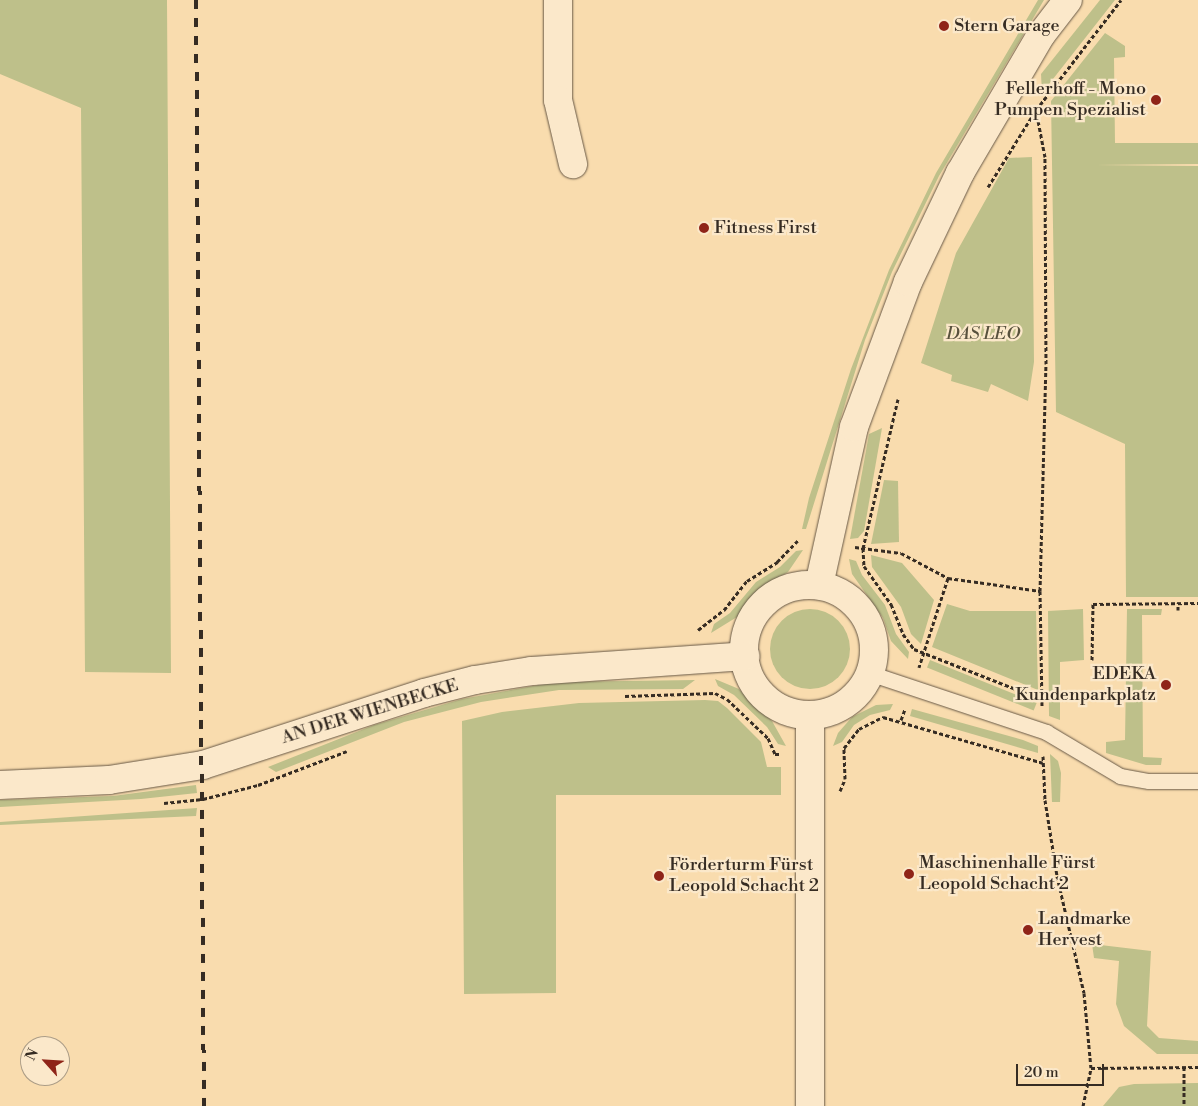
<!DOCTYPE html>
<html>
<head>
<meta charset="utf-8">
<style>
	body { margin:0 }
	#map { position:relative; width:1198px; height:1106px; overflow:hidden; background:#f9dcae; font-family:"Libre Bodoni",serif }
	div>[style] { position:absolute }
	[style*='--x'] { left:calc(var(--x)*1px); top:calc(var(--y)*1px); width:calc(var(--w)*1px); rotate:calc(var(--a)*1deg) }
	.green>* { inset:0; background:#bec08a; transform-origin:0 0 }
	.round { border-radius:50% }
	.path>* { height:3px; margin-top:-1.5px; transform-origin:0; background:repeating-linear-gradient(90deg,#362c23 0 4px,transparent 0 6.5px) }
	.roads { filter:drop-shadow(0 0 1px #675846) drop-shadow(0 0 1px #675846) }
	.lane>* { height:15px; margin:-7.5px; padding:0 7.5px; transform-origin:7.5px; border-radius:7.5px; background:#fbe8ca }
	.street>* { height:28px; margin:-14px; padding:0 14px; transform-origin:14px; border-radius:14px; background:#fbe8ca }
	.street>.ring { margin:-14px; padding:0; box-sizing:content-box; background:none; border:28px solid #fbe8ca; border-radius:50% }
	.rail>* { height:4px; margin-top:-2px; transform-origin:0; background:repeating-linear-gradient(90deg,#362c23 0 9px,transparent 0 18px) }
	.dots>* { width:14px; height:14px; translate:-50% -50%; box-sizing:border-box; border:2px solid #fbe8ca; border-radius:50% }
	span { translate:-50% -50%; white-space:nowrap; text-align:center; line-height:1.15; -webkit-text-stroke:4.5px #fbe8ca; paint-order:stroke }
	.poi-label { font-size:18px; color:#362c23 }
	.left { translate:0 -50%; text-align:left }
	.right { translate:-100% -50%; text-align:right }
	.park-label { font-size:18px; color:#58513d; font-style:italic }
	.street-label { font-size:18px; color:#362c23 }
	.north { position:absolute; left:20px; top:1036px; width:50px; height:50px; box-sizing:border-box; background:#fbe8ca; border:1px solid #ac9d87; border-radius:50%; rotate:296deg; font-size:14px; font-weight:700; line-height:20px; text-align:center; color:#362c23 }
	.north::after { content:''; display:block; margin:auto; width:18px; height:22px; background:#8f2418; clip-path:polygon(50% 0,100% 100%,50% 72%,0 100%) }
	.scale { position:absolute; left:1016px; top:1064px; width:88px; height:22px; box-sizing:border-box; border:2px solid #362c23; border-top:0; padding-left:6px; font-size:15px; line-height:18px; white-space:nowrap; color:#362c23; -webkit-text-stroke:4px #fbe8ca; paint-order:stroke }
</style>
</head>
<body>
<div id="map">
	<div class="green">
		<div style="clip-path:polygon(0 0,167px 0,171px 673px,85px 672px,81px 108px,0 74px)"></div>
		<div style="clip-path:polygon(1038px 0,1044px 0,939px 176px,892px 272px,865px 340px,806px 529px,802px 529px,809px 498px,851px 369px,889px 270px,936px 173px)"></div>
		<div style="clip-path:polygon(1100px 0,1115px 0,1042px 93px,1041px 74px)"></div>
		<div style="clip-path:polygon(1105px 33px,1125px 46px,1125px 57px,1114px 58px,1115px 143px,1198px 143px,1198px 164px,1096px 165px,1198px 166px,1198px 597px,1126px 597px,1125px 444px,1056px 412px,1051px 101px)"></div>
		<div style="clip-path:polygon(1032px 157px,1034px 362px,1028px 401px,991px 384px,988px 392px,951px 381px,952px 375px,921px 363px,956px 253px,1009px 158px)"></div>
		<div style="clip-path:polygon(882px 428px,864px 531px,858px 538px,850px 539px,869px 434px)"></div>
		<div style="clip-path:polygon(884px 480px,898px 481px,899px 542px,871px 544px)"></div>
		<div style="clip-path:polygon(803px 550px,788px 572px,759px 590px,737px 617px,711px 633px,714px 624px,730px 613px,756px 582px,780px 567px,796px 551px)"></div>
		<div style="clip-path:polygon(871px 555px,902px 563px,934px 600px,921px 644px,911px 634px,901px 607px,872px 567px)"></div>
		<div style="clip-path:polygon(849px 559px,856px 561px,862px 575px,885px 605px,896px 634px,909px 652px,908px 659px,891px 641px,883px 618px,852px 574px)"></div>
		<div style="clip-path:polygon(947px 604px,970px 611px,1036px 611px,1038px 690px,932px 647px)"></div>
		<div style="clip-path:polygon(1083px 609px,1084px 660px,1060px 662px,1060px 720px,1049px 716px,1048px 611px)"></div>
		<div style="clip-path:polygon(1127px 609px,1162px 609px,1161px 615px,1142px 615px,1143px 757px,1162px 758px,1161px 765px,1146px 765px,1106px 753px,1106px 742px,1125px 740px)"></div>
		<div class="round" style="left:770px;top:609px;width:80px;height:80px"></div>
		<div style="left:930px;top:660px;width:115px;height:8px;rotate:22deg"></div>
		<div style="clip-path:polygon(715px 679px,739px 689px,772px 721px,786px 746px,778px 744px,767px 727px,734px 695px,718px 686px)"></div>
		<div style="clip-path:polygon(695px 680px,683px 689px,559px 690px,481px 702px,404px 722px,276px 772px,268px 767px,374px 725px,462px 699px,555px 682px)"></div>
		<div style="clip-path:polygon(705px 700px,718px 701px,727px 708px,761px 742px,767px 767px,781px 767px,781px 795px,556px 795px,556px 993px,464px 994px,462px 721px,502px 712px,579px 703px)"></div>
		<div style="clip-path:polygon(893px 704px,890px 710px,870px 715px,854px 725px,842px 742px,833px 746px,838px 733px,852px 717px,876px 705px)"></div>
		<div style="clip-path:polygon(912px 709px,1023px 740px,1038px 746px,1038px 753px,910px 716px)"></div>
		<div style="clip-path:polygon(1050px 754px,1058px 761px,1061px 773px,1060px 802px,1052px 802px)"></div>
		<div style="clip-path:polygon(196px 785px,197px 793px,141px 799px,0 807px,0 800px,113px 796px)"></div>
		<div style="clip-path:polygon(197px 808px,196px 816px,0 825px,0 822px)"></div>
		<div style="clip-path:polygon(1092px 944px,1151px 951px,1147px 1026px,1159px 1038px,1198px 1041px,1198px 1054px,1157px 1054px,1124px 1026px,1116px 1004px,1119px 961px,1094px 958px)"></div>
		<div style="clip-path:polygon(1198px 1083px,1198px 1106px,1103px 1106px,1119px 1087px,1134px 1084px)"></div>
	</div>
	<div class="path">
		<div style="--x:988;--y:187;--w:91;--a:-58.1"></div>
		<div style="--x:1036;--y:110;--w:139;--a:-52.3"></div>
		<div style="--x:898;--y:399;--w:153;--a:103.2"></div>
		<div style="--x:863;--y:548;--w:18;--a:87"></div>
		<div style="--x:864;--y:566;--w:47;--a:54.6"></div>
		<div style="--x:891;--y:604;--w:32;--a:68"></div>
		<div style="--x:903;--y:634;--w:19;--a:54"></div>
		<div style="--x:914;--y:649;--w:136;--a:21.5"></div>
		<div style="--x:855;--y:547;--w:46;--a:7.4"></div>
		<div style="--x:901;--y:553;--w:53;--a:28"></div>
		<div style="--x:948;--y:578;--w:94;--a:108"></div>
		<div style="--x:948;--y:578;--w:93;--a:8"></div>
		<div style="--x:1040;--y:591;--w:227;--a:-88.5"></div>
		<div style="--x:1046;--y:364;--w:207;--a:-90.3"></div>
		<div style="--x:1045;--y:157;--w:48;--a:-100.8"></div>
		<div style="--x:1040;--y:591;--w:116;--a:89"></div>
		<div style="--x:1178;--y:610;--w:7;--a:-90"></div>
		<div style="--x:698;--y:630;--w:33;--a:-38"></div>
		<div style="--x:724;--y:610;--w:37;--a:-52"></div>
		<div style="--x:747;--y:581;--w:36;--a:-32"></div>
		<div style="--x:777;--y:562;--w:30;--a:-46"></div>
		<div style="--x:1092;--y:660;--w:56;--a:-89"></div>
		<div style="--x:1093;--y:604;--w:105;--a:-0.5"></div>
		<div style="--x:625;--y:696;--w:90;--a:-1.9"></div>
		<div style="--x:715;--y:693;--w:13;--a:27"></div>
		<div style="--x:727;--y:699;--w:57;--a:43.6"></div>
		<div style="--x:768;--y:738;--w:17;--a:66"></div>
		<div style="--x:775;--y:754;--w:6;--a:0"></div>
		<div style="--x:901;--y:720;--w:12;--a:-70"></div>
		<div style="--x:1043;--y:756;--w:44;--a:87.4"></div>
		<div style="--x:1045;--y:800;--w:77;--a:81"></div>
		<div style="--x:1057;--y:876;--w:120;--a:77"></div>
		<div style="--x:1084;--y:993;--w:75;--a:84.7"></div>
		<div style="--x:840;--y:791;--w:13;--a:-67"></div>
		<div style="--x:845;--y:779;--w:31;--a:-92"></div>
		<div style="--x:844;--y:748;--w:24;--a:-52"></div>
		<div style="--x:859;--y:729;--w:27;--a:-27"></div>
		<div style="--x:883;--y:717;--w:166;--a:16"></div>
		<div style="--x:164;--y:803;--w:39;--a:-6"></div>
		<div style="--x:203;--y:799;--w:57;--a:-14.3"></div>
		<div style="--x:258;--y:785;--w:95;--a:-20.9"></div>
		<div style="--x:1184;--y:1067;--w:39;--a:90"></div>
		<div style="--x:1083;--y:1106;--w:39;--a:-78"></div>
		<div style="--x:1091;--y:1068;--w:107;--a:-0.5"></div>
	</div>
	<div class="roads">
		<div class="lane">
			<div style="--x:869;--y:673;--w:187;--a:18.4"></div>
			<div style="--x:1046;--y:732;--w:86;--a:30.7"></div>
			<div style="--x:1120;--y:776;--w:29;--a:10"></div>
			<div style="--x:1149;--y:781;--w:49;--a:0"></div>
		</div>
		<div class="street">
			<div style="--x:558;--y:0;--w:100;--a:90"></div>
			<div style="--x:558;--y:100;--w:66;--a:76.8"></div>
			<div style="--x:819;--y:585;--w:162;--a:-77.5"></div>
			<div style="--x:854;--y:427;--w:155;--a:-69.6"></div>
			<div style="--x:908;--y:282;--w:121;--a:-64.5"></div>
			<div style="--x:960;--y:173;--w:160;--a:-59.6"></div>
			<div style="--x:1041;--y:35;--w:44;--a:-52.4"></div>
			<div class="ring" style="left:744px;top:585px;width:102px;height:102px"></div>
			<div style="--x:810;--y:715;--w:391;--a:90"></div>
			<div style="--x:0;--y:785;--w:109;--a:-2.6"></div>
			<div style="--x:109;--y:780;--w:95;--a:-9.1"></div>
			<div style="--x:203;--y:765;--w:232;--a:-18"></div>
			<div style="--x:424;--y:693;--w:53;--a:-14.3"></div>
			<div style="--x:475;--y:680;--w:58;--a:-9"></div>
			<div style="--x:532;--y:671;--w:214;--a:-4"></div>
		</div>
	</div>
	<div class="rail">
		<div style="--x:196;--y:0;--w:1106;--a:89.59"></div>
	</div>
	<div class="dots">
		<div style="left:944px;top:26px;background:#8f2418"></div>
		<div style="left:1156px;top:100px;background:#8f2418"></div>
		<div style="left:704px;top:228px;background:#8f2418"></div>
		<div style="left:1166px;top:685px;background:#8f2418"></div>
		<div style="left:909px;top:874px;background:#8f2418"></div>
		<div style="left:659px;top:876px;background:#8f2418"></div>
		<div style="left:1028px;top:930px;background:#8f2418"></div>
	</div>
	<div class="poi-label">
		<span class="left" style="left:954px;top:26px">Stern Garage</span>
		<span class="right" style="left:1146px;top:100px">Fellerhoff - Mono<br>Pumpen Spezialist</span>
		<span class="left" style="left:714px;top:228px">Fitness First</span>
		<span class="right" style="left:1156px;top:685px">EDEKA<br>Kundenparkplatz</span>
		<span class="left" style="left:919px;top:874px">Maschinenhalle Fürst<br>Leopold Schacht 2</span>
		<span class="left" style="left:669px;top:876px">Förderturm Fürst<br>Leopold Schacht 2</span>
		<span class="left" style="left:1038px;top:930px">Landmarke<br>Hervest</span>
	</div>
	<div class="park-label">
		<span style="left:983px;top:334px">DAS LEO</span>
	</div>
	<div class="street-label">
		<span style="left:370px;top:712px;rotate:-17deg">AN DER WIENBECKE</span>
	</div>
	<div class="north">N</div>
	<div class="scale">20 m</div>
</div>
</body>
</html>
